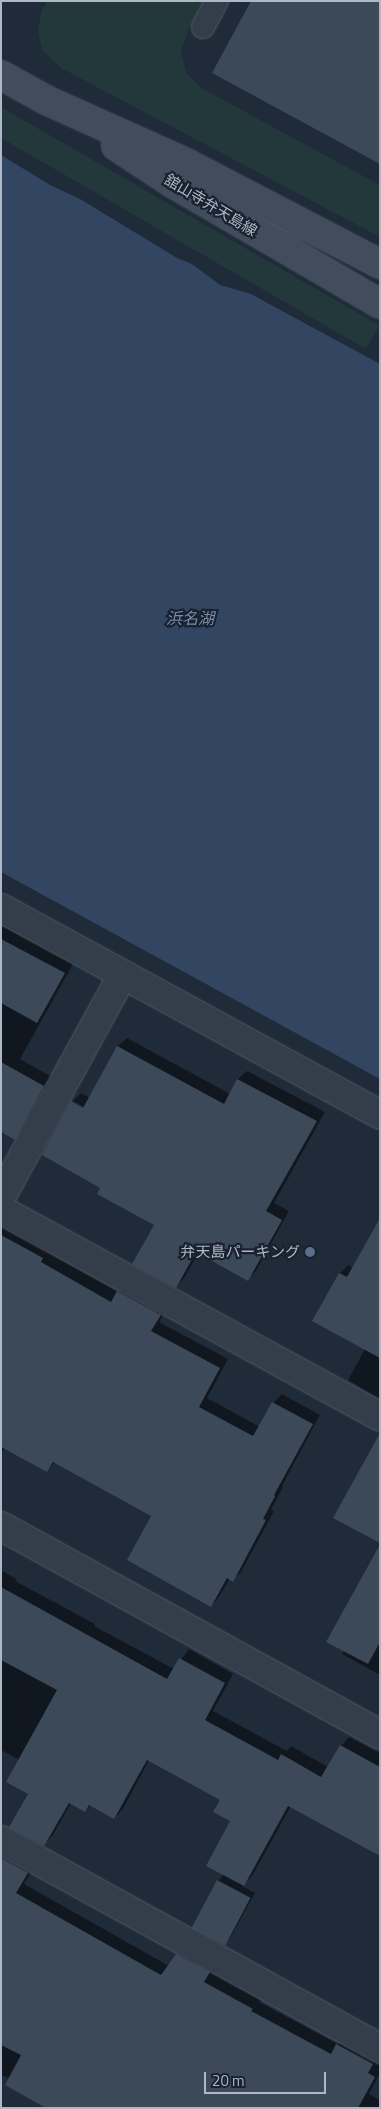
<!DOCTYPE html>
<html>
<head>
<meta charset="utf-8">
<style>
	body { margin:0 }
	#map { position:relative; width:381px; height:2109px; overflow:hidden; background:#202b3a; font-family:"Titillium Web","Noto Sans JP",sans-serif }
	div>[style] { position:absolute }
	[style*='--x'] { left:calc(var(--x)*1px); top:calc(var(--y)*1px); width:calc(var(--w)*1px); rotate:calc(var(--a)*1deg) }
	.green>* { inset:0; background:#22383b; transform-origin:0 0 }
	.water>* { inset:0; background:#324662 }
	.shadow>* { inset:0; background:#0007 }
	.building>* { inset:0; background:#3c4959; transform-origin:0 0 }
	.roads { filter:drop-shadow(0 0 1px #515a68) drop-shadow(0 0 1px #515a68) }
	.service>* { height:22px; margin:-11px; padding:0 11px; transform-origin:11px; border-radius:11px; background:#343d4a }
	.minor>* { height:28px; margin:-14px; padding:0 14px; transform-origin:14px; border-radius:14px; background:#343d4a }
	.tertiary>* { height:28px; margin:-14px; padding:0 14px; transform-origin:14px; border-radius:14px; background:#343d4a }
	.secondary>* { height:28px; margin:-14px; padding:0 14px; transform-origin:14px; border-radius:14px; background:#414c5d }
	.dots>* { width:14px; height:14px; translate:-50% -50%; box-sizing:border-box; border:2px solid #19222e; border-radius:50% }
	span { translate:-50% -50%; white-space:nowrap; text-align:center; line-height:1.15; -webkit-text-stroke:4.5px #19222e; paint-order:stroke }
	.street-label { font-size:15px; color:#aeb7c6 }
	.poi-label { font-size:15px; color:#aeb7c6 }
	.right { translate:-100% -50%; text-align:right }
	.water-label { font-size:16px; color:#748eb0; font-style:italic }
	.frame { position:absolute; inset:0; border:2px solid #aeb7c6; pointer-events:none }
	.scale { position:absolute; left:204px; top:2072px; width:122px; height:22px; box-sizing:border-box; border:2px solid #aeb7c6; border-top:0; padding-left:6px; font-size:15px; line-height:18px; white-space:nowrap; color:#aeb7c6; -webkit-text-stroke:4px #19222e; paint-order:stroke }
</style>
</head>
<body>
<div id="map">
	<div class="green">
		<div style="clip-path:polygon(47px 1px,203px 1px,188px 30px,181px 51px,186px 73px,203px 89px,380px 185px,380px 237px,61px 68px,42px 50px,38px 31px,42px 10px)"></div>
		<div style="left:1px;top:107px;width:437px;height:27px;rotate:30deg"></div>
	</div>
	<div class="water">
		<div style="clip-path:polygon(1px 155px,50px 185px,80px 199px,177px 258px,192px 264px,220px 285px,251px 294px,380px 364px,380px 1079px,1px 872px)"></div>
	</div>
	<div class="shadow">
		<div style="clip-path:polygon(2px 926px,73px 964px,20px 1059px,52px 1077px,23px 1129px,14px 1138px,3px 1133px,1px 1137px)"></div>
		<div style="clip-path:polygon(127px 1038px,230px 1094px,238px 1079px,247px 1071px,325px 1112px,274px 1203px,289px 1211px,256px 1271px,247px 1279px,199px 1252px,184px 1278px,176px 1286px,156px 1224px,102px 1187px,44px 1154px,73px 1101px,73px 1103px,88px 1112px,89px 1110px,73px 1101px,81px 1093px,90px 1098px,118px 1046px)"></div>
		<div style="clip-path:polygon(380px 1220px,380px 1399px,348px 1380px,365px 1349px,314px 1321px,340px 1273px,348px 1265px,354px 1268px)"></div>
		<div style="clip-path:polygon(1px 1222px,51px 1249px,49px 1253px,118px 1292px,127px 1283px,168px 1306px,159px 1322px,228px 1359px,207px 1398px,260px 1427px,273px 1403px,282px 1394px,320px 1415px,282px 1486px,283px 1487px,271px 1510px,274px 1511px,241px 1572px,232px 1580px,230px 1578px,219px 1597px,211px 1606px,153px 1516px,55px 1462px,47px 1471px,6px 1448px,1px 1452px)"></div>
		<div style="clip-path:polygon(380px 1543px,380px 1675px,342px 1654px,344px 1650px,327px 1641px)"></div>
		<div style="clip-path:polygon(1px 1570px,16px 1579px,17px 1582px,95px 1624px,94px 1626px,174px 1669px,189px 1649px,233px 1674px,213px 1711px,287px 1751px,291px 1746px,328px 1767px,341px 1746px,349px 1737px,380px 1753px,380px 1855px,291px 1806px,252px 1876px,242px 1886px,255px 1893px,230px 1938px,224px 1943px,218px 1881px,224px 1874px,232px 1821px,222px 1799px,149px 1760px,123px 1809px,114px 1818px,91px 1805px,85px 1811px,71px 1803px,53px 1835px,44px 1844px,20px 1760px,1px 1750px)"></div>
		<div style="clip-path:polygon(1px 1849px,36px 1864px,24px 1884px,169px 1966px,186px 1946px,218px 1963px,212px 1973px,261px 2000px,259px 2002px,338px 2044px,346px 2036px,380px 2056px,376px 2064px,380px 2066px,380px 2073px,369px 2094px,380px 2100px,380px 2108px,86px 2108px,1px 2075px)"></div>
	</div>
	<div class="building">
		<div style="clip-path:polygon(251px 1px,380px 1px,380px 164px,212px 73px)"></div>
		<div style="clip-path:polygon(1px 939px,65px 973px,37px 1023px,1px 1003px)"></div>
		<div style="clip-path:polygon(117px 1046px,224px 1104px,237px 1079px,317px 1121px,266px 1211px,282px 1220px,248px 1281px,196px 1252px,176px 1288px,132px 1264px,154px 1225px,97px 1194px,100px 1188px,42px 1155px,71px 1101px,83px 1108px)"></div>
		<div style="clip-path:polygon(1px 1062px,44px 1086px,15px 1140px,1px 1132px)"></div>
		<div style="clip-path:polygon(380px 1218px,380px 1358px,312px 1321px,339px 1273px,347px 1277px)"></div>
		<div style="clip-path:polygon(1px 1235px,43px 1258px,41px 1262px,111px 1302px,117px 1291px,161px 1315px,151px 1331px,220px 1368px,199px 1407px,253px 1436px,272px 1402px,313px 1424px,274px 1495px,275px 1496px,263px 1519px,266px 1520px,233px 1582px,227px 1578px,211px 1607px,127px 1560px,151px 1516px,53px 1462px,47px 1472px,1px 1447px)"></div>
		<div style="clip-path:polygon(380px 1433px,380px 1543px,333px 1518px)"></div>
		<div style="clip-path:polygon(380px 1544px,380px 1642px,368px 1664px,326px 1642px)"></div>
		<div style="clip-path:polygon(1px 1587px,167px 1679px,179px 1658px,225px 1683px,205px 1720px,278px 1760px,281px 1754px,321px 1777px,340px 1745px,380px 1767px,380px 1856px,288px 1806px,244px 1886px,206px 1866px,230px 1821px,213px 1812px,220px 1800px,147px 1760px,114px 1819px,89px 1805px,85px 1812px,69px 1803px,44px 1846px,9px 1827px,28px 1794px,6px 1782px,57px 1690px,1px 1660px)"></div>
		<div style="clip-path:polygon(1px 1858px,28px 1873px,16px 1893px,161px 1975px,176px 1954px,210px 1972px,204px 1982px,253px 2009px,251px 2011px,331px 2054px,336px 2044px,373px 2064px,368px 2073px,375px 2077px,358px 2108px,46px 2108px,5px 2085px,21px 2055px,1px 2045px)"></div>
		<div style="left:217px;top:1880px;width:38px;height:54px;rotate:28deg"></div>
	</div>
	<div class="roads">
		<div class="service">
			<div style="--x:203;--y:27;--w:30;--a:-62"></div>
		</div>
		<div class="minor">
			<div style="--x:1;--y:908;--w:432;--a:28.6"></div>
			<div style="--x:1;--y:1197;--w:254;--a:-61.3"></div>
			<div style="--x:1;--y:1210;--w:432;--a:28.6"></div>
			<div style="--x:1;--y:1840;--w:432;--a:28.8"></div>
		</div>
		<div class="tertiary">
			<div style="--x:1;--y:1526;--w:432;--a:28.8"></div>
		</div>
		<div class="secondary">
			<div style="--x:1;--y:75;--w:51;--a:29.1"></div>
			<div style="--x:46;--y:100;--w:154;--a:24.2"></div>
			<div style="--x:186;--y:163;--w:219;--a:27.5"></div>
			<div style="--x:116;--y:146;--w:69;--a:33.2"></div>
			<div style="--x:174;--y:184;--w:238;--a:30.2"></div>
		</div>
	</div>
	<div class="dots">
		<div style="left:310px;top:1252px;background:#5c6f8a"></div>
	</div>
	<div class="street-label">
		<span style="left:211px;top:205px;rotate:31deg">舘山寺弁天島線</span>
	</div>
	<div class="poi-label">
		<span class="right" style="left:300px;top:1252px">弁天島パーキング</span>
	</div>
	<div class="water-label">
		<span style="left:190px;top:618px">浜名湖</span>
	</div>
	<div class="frame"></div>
	<div class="scale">20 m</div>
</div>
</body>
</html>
